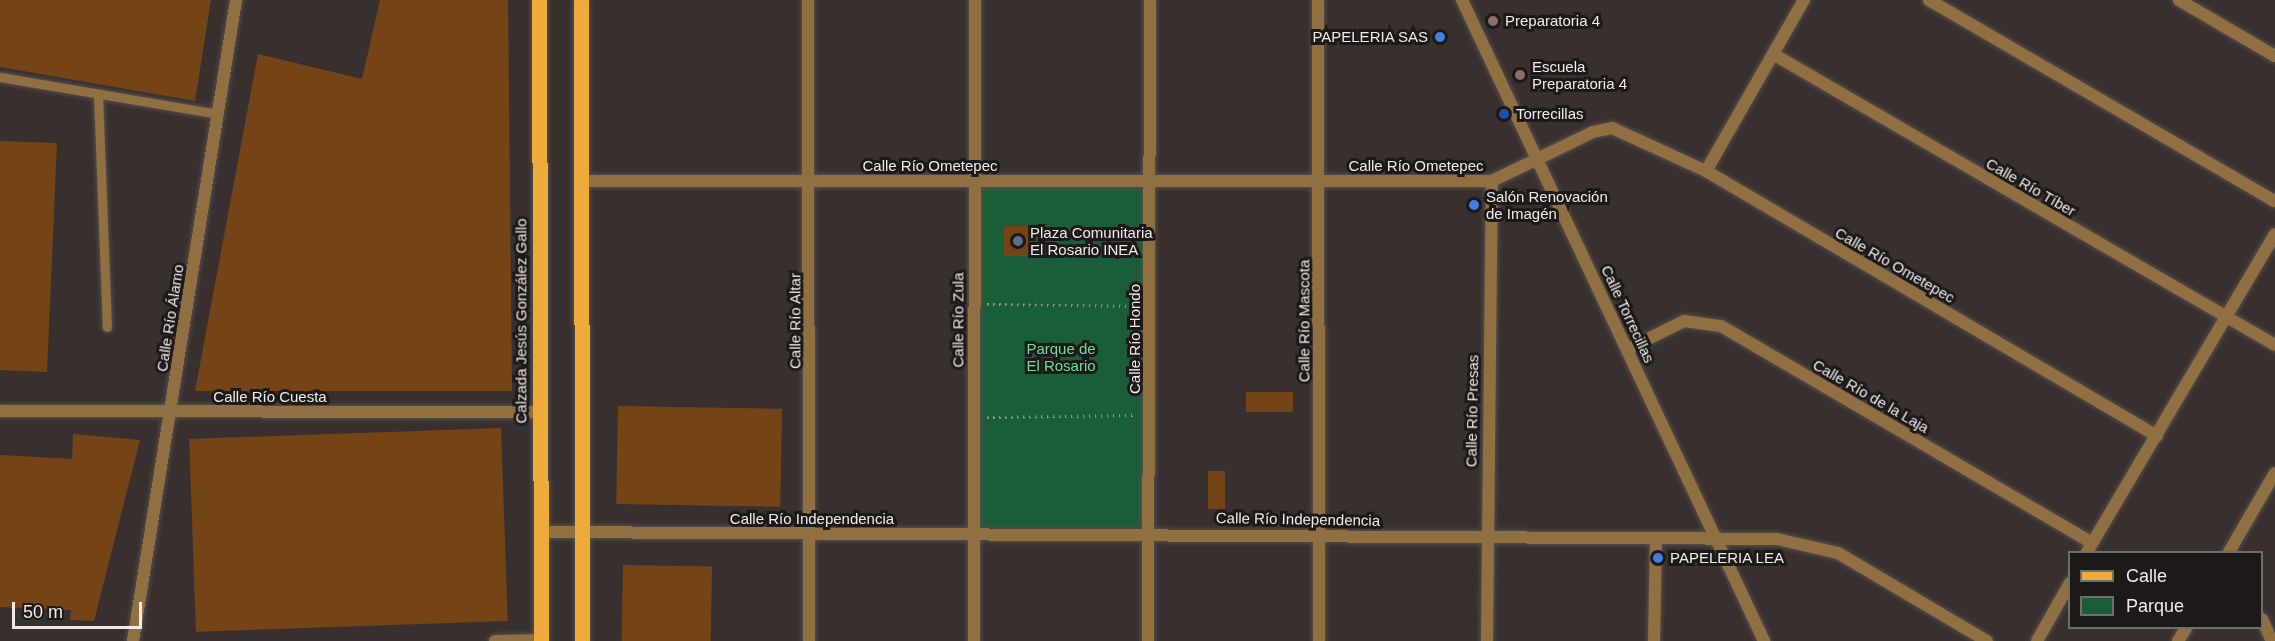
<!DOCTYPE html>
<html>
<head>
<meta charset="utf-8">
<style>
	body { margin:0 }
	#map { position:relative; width:2275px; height:641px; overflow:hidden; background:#38302e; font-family:Arial,sans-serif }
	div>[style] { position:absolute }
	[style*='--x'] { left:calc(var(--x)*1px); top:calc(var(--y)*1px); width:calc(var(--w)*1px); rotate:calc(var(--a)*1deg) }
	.green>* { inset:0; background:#1a5d39; transform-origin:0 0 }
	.building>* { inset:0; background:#744416; transform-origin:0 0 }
	.path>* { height:3px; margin-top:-1.5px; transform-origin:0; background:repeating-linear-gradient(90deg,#97908e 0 1.5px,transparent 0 6px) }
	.roads { filter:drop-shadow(0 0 2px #554e4c) drop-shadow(0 0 2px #554e4c) }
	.lane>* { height:9px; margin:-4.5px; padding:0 4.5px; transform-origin:4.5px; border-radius:4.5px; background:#906f40 }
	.street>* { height:12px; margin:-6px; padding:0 6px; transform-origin:6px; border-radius:6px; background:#906f40 }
	.primary>* { height:15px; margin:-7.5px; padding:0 7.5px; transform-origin:7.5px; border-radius:7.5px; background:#eeaa3a }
	.dots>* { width:16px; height:16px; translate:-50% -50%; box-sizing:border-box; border:3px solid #1d1918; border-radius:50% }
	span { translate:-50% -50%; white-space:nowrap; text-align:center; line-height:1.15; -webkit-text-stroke:6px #1d1918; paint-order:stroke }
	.poi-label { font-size:15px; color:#efeae8 }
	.left { translate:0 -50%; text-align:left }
	.right { translate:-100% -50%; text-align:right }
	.street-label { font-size:15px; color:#efeae8 }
	.park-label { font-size:15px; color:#6ede9b }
	.legend { position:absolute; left:2068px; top:551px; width:195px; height:78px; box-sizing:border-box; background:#1d1918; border:2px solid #716d6b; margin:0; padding:8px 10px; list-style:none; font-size:18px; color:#efeae8 }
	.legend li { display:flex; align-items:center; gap:12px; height:30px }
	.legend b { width:30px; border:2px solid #716d6b }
	.scale { position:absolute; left:12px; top:602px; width:130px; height:27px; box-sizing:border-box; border:3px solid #efeae8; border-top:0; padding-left:8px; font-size:18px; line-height:21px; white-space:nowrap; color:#efeae8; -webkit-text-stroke:4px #1d1918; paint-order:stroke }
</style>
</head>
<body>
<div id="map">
	<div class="green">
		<div style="left:1145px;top:185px;width:343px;height:166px;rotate:90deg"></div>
	</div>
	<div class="building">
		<div style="clip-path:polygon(0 0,211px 0,195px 101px,0 67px)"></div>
		<div style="clip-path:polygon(380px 0,508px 0,512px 391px,195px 391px,258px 54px,362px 79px)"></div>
		<div style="clip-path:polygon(0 141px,57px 143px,47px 372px,0 370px)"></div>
		<div style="left:1004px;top:226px;width:27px;height:30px"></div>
		<div style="left:1246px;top:392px;width:47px;height:20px"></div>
		<div style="left:618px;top:406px;width:164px;height:98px;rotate:1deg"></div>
		<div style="left:501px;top:428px;width:193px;height:312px;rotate:88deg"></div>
		<div style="clip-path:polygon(73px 434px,140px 440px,94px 621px,70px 620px,71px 610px,0 607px,0 455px,72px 459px)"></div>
		<div style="left:1208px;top:471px;width:17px;height:38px"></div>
		<div style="left:623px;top:565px;width:89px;height:76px;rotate:1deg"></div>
	</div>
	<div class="path">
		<div style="--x:987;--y:304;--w:150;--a:0.8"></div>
		<div style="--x:987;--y:417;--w:149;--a:-0.8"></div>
	</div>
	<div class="roads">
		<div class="lane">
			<div style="--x:0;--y:77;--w:221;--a:9.6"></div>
			<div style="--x:98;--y:94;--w:233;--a:87.8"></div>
		</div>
		<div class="street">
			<div style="--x:808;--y:0;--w:641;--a:89.91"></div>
			<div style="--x:1318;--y:0;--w:641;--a:89.91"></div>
			<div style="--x:1462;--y:0;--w:709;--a:64.77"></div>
			<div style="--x:1929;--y:0;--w:400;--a:30.2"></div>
			<div style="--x:2179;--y:0;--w:111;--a:30.3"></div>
			<div style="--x:1773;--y:54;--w:580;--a:30.1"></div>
			<div style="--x:1706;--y:171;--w:197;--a:-60.2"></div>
			<div style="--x:582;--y:181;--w:910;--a:0"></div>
			<div style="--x:1492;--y:181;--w:112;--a:-25.9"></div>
			<div style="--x:1593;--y:132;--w:19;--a:-12"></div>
			<div style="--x:1612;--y:128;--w:103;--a:24.6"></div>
			<div style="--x:1706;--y:171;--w:523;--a:30.44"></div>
			<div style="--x:1628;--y:349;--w:63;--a:-26.6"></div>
			<div style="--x:1684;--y:321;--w:37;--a:8"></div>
			<div style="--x:1721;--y:326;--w:430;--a:30.3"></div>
			<div style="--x:0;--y:411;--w:539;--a:0.11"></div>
			<div style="--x:540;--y:532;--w:1237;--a:0.32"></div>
			<div style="--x:1777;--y:539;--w:63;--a:12.9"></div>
			<div style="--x:1838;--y:553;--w:173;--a:30.6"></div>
			<div style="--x:2087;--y:552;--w:369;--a:-59.4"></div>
			<div style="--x:2229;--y:552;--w:91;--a:-59.8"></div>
			<div style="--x:2262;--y:619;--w:24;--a:66"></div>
			<div style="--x:133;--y:641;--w:649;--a:-80.87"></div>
			<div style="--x:495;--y:641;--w:46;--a:-1.2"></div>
			<div style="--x:974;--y:641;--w:641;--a:-89.91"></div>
			<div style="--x:1148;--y:641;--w:641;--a:-89.82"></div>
			<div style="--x:1487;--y:641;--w:460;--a:-89.4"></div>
			<div style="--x:1654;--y:641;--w:102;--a:-88.9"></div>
			<div style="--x:2037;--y:641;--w:67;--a:-60.4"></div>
			<div style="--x:2178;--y:641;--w:15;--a:-58"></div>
		</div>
		<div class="primary">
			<div style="--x:539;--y:0;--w:641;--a:89.82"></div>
			<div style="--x:581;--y:0;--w:641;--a:89.91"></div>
		</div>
	</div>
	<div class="dots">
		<div style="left:1493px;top:21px;background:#8d6e63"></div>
		<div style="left:1440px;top:37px;background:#3f7fe0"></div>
		<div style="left:1520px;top:75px;background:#8d6e63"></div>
		<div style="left:1504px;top:114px;background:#1a4fb4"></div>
		<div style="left:1474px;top:205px;background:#3f7fe0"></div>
		<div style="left:1018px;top:241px;background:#5c6f8a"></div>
		<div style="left:1658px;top:558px;background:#3f7fe0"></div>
	</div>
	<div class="poi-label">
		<span class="left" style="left:1505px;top:21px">Preparatoria 4</span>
		<span class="right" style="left:1428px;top:37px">PAPELERIA SAS</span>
		<span class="left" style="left:1532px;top:75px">Escuela<br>Preparatoria 4</span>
		<span class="left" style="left:1516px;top:114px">Torrecillas</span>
		<span class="left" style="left:1486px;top:205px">Salón Renovación<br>de Imagén</span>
		<span class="left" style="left:1030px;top:241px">Plaza Comunitaria<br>El Rosario INEA</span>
		<span class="left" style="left:1670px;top:558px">PAPELERIA LEA</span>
	</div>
	<div class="street-label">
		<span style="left:930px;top:166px">Calle Río Ometepec</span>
		<span style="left:1416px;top:166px">Calle Río Ometepec</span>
		<span style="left:2031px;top:187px;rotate:30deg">Calle Río Tíber</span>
		<span style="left:1895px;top:265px;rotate:30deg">Calle Río Ometepec</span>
		<span style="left:1628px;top:314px;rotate:65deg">Calle Torrecillas</span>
		<span style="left:170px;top:318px;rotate:-81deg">Calle Río Álamo</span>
		<span style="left:958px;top:320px;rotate:-90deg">Calle Río Zula</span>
		<span style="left:521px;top:321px;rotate:-90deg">Calzada Jesús González Gallo</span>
		<span style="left:795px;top:321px;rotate:-90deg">Calle Río Altar</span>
		<span style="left:1304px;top:321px;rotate:-90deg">Calle Río Mascota</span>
		<span style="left:1135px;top:339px;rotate:-90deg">Calle Río Hondo</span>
		<span style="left:1871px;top:396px;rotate:30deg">Calle Río de la Laja</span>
		<span style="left:270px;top:397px">Calle Río Cuesta</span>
		<span style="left:1472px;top:411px;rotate:-89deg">Calle Río Presas</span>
		<span style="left:812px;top:519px">Calle Río Independencia</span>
		<span style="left:1298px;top:519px;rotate:1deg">Calle Río Independencia</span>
	</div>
	<div class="park-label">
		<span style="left:1061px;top:357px">Parque de<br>El Rosario</span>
	</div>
	<ul class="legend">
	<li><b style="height:8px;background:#eeaa3a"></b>Calle</li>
	<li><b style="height:16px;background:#1a5d39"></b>Parque</li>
	</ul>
	<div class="scale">50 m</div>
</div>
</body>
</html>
